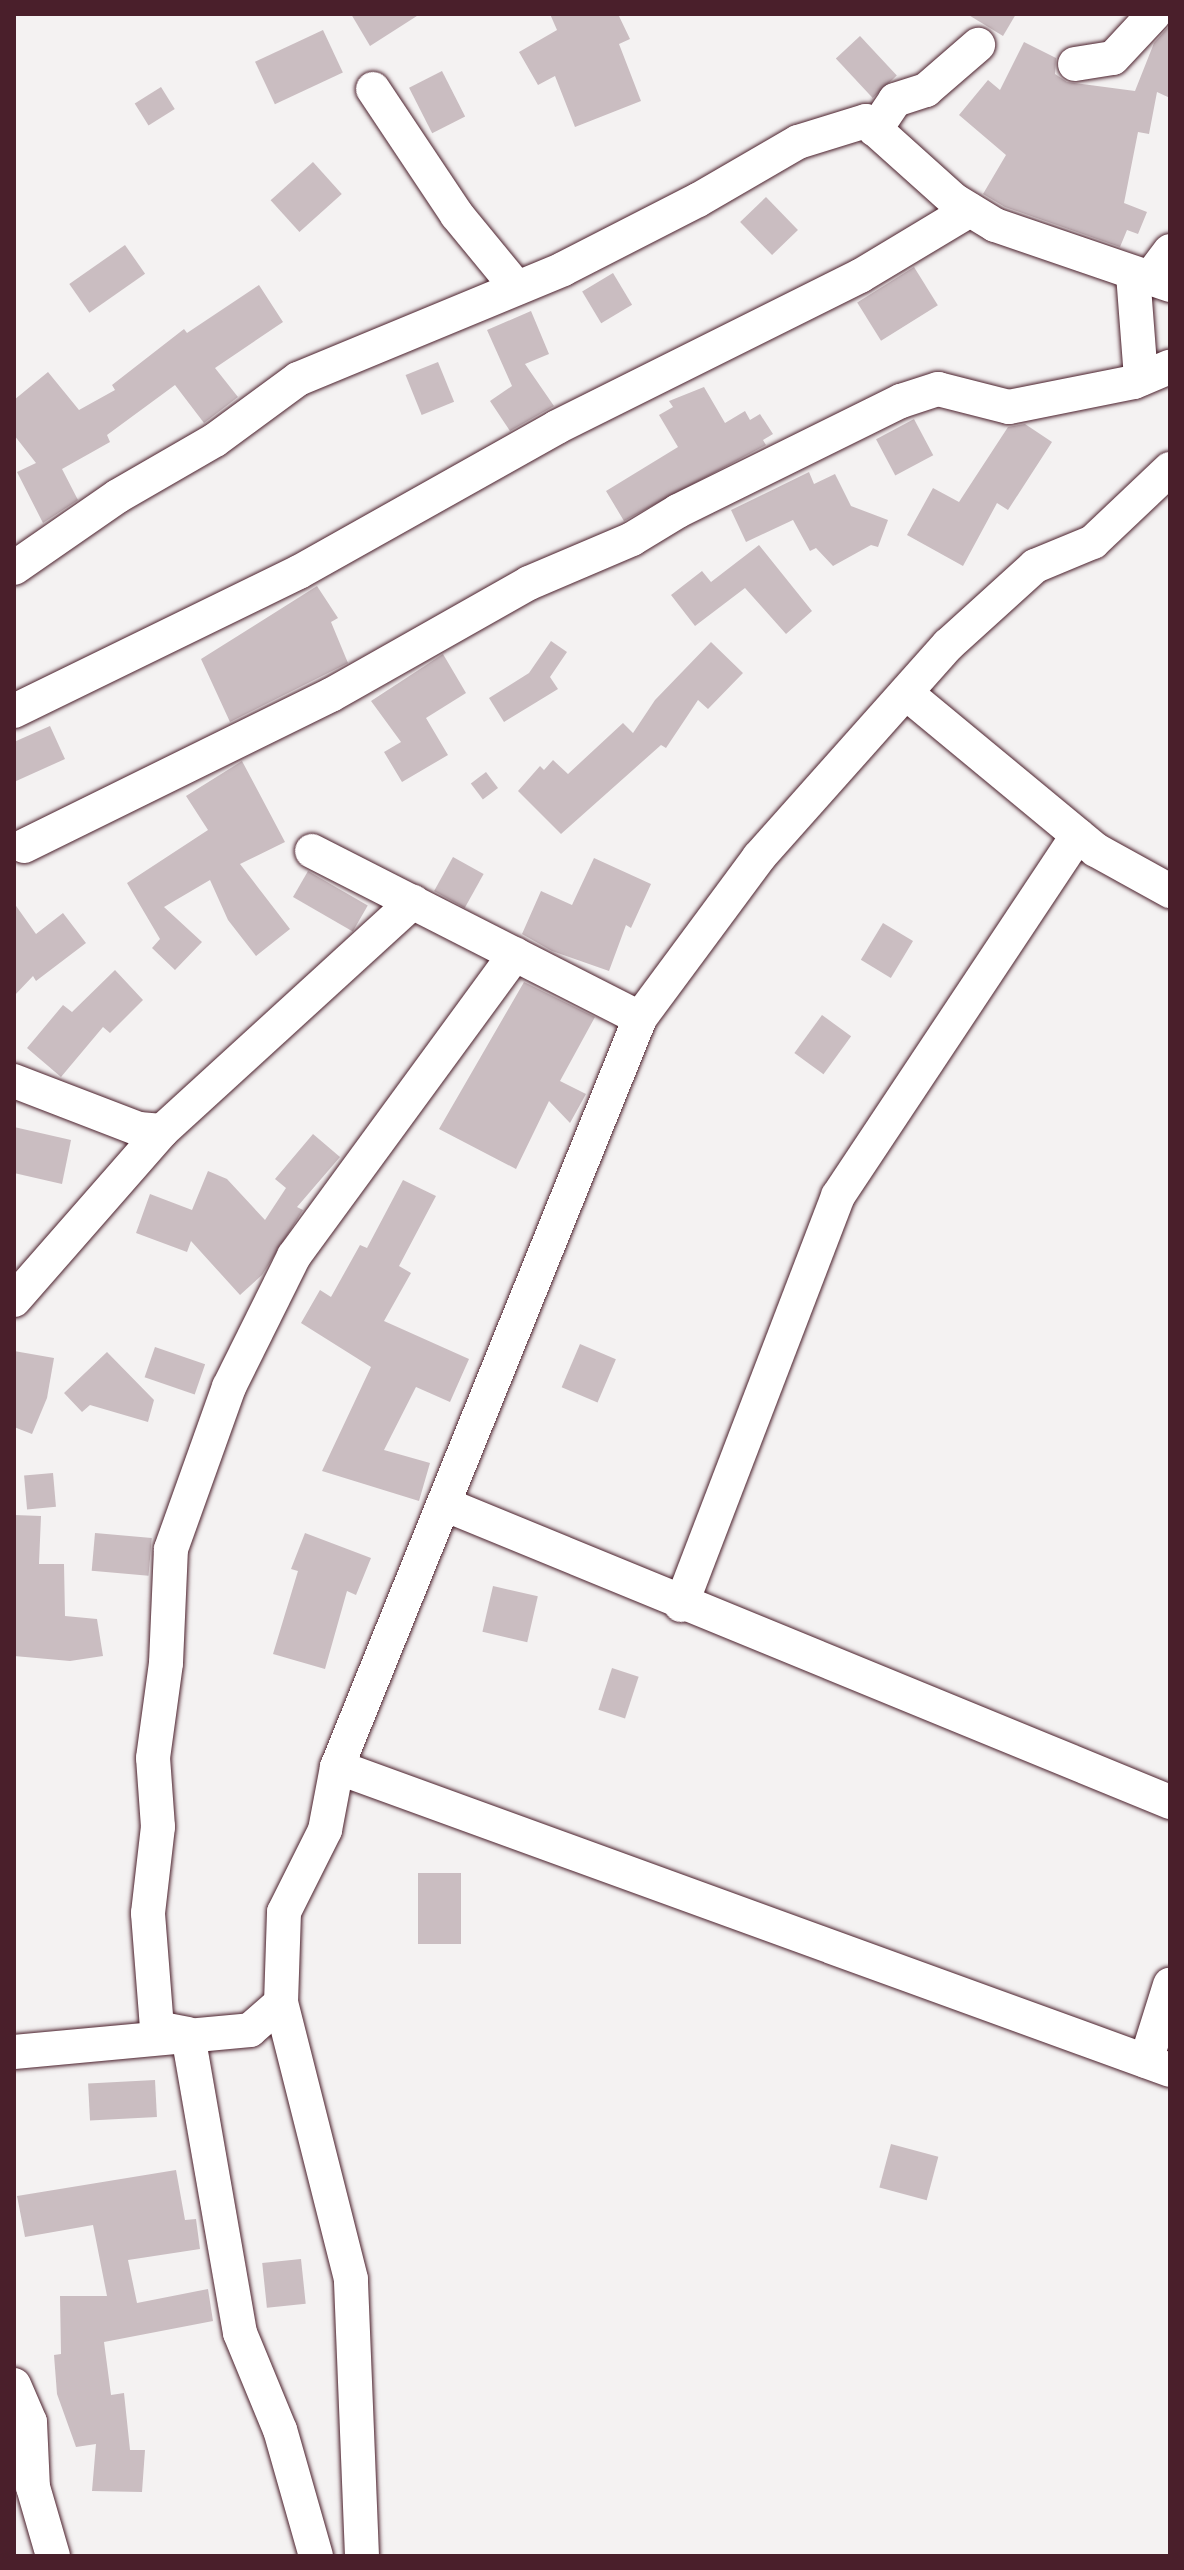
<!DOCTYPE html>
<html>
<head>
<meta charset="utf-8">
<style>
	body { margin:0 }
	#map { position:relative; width:1184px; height:2570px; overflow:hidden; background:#f4f2f2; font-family:"Patrick Hand",sans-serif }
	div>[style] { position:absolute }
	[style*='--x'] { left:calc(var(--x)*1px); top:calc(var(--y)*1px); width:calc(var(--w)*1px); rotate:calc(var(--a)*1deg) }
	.building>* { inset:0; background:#cabdc1; transform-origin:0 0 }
	.roads { filter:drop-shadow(0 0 2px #4a1f2b) drop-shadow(0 0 2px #4a1f2b) }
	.minor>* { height:34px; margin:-17px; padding:0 17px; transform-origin:17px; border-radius:17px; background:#fff }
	span { translate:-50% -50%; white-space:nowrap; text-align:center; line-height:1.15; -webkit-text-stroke:6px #fff; paint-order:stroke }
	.frame { position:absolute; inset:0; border:16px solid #4a1f2b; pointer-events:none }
</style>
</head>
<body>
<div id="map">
	<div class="building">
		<div style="clip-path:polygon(351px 14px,420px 14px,370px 46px)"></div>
		<div style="clip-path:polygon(550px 14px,618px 14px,630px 39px,619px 44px,641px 101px,575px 127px,555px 76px,538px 85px,519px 52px,557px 30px)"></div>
		<div style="clip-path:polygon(967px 14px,1016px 14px,1003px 36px)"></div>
		<div style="clip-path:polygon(1170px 25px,1170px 98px,1157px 92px,1149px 134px,1138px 132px,1124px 203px,1147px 212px,1138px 234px,1127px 230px,1120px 247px,1005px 207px,983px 194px,1006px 155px,959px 115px,988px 80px,1000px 90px,1024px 42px,1056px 58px,1055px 74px,1067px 82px,1135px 91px,1154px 43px)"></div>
		<div style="left:323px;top:30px;width:47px;height:75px;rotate:65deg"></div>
		<div style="left:860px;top:36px;width:54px;height:33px;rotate:47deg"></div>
		<div style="left:442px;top:71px;width:51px;height:37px;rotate:63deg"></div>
		<div style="left:161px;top:87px;width:26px;height:31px;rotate:58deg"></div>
		<div style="left:313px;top:162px;width:43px;height:57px;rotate:48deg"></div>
		<div style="left:766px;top:197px;width:46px;height:36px;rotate:46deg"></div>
		<div style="left:125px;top:245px;width:35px;height:68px;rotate:55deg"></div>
		<div style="left:914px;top:267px;width:45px;height:67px;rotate:58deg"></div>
		<div style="left:613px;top:273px;width:37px;height:36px;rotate:59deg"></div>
		<div style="clip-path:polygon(259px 285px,283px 322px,215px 368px,238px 397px,204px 423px,175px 385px,107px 435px,110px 442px,62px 469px,78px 500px,43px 523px,17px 472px,36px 463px,14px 435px,14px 400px,48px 372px,79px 410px,115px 390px,112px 385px,184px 329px,187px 333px)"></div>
		<div style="clip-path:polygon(531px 311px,549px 354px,525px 364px,554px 406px,510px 431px,490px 401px,512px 386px,487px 330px)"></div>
		<div style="left:438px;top:362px;width:43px;height:35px;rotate:68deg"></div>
		<div style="clip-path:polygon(704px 387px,725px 423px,745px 411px,750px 420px,760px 414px,773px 434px,763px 440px,766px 445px,624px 521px,606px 491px,678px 447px,659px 415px,673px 407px,669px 401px)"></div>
		<div style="left:914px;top:419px;width:41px;height:43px;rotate:62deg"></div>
		<div style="clip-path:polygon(1025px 424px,1052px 442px,1008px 510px,997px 503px,963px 566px,907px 535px,933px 488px,959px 502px,1008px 427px)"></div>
		<div style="clip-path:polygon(809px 472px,814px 484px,835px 474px,851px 506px,888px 520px,878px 547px,871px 545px,833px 566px,816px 548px,810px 551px,793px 520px,746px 542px,731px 510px)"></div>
		<div style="clip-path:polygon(759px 545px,812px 611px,786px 634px,745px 588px,695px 626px,671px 595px,702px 571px,711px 582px)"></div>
		<div style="clip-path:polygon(317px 586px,338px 618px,331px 622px,348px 663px,230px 722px,201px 659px)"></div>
		<div style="clip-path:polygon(551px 641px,567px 652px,550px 677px,558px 689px,504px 722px,489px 698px,529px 673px)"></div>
		<div style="clip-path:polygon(711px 642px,743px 673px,708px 709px,698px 700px,666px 748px,661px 745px,561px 834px,518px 791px,540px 766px,544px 770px,553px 760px,568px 774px,623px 723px,633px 733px,655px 700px)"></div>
		<div style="clip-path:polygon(443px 654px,466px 693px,426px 718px,448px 755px,402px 782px,384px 752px,401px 742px,371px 701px)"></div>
		<div style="clip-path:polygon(50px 726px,65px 759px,14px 782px,14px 742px)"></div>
		<div style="clip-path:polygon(242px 761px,285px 842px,240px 864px,290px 929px,256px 956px,228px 920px,210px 880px,164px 907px,202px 942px,175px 970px,152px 948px,160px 939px,127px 883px,208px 830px,186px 796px)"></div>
		<div style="left:486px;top:772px;width:20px;height:19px;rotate:53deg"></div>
		<div style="left:453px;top:857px;width:35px;height:39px;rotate:29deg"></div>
		<div style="clip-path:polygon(594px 858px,651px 884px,631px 928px,626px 925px,609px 971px,552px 951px,522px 934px,541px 891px,572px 905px)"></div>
		<div style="left:308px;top:871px;width:69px;height:30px;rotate:30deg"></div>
		<div style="clip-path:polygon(14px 903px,36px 934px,63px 913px,86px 943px,36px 981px,33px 976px,14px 996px)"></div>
		<div style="left:883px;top:923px;width:35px;height:43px;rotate:31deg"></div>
		<div style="clip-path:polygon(115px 970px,143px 1000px,110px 1033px,103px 1027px,61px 1077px,27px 1048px,63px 1005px,72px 1012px)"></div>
		<div style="clip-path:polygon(524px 982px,595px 1017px,560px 1081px,586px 1094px,570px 1123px,549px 1101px,516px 1169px,439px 1129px)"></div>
		<div style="left:822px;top:1015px;width:36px;height:47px;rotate:36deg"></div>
		<div style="clip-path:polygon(14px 1127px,71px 1140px,62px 1184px,14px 1173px)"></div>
		<div style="clip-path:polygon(313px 1134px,340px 1157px,297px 1207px,303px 1210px,262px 1275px,240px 1295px,191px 1241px,187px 1252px,136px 1233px,150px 1194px,192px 1210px,208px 1171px,227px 1179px,265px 1220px,286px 1188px,275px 1179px)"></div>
		<div style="clip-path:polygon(403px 1180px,436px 1196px,399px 1266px,411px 1273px,384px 1321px,469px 1359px,450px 1402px,416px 1387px,384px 1450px,430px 1463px,419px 1501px,322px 1471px,371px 1367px,301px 1323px,320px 1290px,331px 1297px,360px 1245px,367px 1248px)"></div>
		<div style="left:580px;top:1344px;width:39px;height:47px;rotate:23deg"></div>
		<div style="left:155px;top:1347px;width:53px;height:32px;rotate:19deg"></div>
		<div style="clip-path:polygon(14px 1351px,54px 1358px,47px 1398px,32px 1434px,14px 1427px)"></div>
		<div style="clip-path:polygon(107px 1352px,154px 1400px,148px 1422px,90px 1405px,82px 1412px,64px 1393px)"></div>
		<div style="left:53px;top:1473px;width:34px;height:29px;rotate:85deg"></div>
		<div style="clip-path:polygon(14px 1515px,41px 1516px,39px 1564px,64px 1564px,65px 1616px,97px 1619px,103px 1656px,70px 1661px,14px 1656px)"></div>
		<div style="left:95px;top:1533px;width:57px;height:38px;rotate:5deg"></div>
		<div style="clip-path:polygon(305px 1533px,371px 1558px,356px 1595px,347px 1591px,325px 1669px,273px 1654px,298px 1571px,291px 1569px)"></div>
		<div style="left:493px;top:1586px;width:46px;height:47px;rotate:13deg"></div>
		<div style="left:612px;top:1668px;width:28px;height:44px;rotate:18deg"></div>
		<div style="left:418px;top:1873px;width:43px;height:71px"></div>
		<div style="left:155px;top:2080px;width:37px;height:67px;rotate:87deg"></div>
		<div style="left:891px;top:2144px;width:49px;height:45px;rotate:15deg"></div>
		<div style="clip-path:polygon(176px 2170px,185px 2220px,196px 2219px,200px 2249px,128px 2260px,137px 2303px,208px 2289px,213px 2321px,104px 2342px,111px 2395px,124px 2393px,130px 2450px,145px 2450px,142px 2492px,92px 2491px,96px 2444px,76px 2447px,57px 2394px,54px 2355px,61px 2354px,60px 2296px,107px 2296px,93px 2225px,25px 2237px,17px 2196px)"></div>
		<div style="left:301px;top:2259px;width:45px;height:39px;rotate:84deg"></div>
	</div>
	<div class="roads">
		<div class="minor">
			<div style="--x:1075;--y:64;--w:38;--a:-9"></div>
			<div style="--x:1113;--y:58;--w:60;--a:-47"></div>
			<div style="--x:373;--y:89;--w:151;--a:56.3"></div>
			<div style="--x:457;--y:215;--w:94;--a:50.6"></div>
			<div style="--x:875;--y:130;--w:36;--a:-56"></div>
			<div style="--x:895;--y:100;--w:33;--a:-18"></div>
			<div style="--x:926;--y:90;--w:69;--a:-40.9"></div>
			<div style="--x:1133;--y:274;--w:105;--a:85.6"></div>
			<div style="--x:1149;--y:279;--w:35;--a:-53"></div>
			<div style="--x:14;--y:568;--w:126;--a:-34.7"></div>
			<div style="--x:118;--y:496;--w:112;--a:-30"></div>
			<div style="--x:215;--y:440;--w:103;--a:-36.3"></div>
			<div style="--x:298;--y:379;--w:287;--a:-22.5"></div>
			<div style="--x:563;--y:269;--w:152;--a:-27.1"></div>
			<div style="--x:698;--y:200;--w:116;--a:-30.1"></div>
			<div style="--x:798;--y:142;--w:71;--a:-17.2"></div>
			<div style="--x:866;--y:121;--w:118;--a:41.9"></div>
			<div style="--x:954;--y:200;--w:48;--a:31.4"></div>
			<div style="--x:995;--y:225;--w:185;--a:18.9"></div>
			<div style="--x:906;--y:693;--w:246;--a:39.6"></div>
			<div style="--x:1096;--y:850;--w:85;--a:29"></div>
			<div style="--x:14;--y:711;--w:317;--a:-26"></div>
			<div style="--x:299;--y:572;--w:296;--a:-29.3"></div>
			<div style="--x:557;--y:427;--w:339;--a:-26.5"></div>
			<div style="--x:860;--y:276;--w:128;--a:-31"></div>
			<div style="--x:24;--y:846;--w:342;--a:-26.2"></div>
			<div style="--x:331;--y:695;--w:227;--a:-29.5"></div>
			<div style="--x:529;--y:583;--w:112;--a:-23.1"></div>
			<div style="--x:632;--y:539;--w:54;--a:-31.3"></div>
			<div style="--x:678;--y:511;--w:249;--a:-26.3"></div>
			<div style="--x:901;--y:401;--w:39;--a:-18"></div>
			<div style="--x:938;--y:389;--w:73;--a:14.2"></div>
			<div style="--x:1009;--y:407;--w:127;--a:-11.3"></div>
			<div style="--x:1134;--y:382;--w:39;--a:-23"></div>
			<div style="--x:312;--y:851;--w:368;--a:27"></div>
			<div style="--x:14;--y:1081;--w:134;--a:21"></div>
			<div style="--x:139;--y:1129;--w:23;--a:5"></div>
			<div style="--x:14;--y:1300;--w:225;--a:-48.8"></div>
			<div style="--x:162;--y:1131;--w:340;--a:-42.4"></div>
			<div style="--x:444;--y:1504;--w:785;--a:22.32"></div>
			<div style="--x:681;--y:1605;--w:438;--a:-69"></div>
			<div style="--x:838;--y:1196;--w:433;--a:-56.4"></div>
			<div style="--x:337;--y:1767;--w:886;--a:19.99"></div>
			<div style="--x:14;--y:2052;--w:237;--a:-5.3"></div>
			<div style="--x:250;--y:2030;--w:41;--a:-41.1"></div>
			<div style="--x:1146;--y:2061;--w:80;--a:-72.5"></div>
			<div style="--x:14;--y:2385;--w:40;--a:66.6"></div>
			<div style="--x:30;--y:2422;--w:65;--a:87.4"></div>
			<div style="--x:33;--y:2487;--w:72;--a:73.8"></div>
			<div style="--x:316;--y:2556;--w:131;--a:-105.9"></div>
			<div style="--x:280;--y:2430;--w:105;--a:-112.4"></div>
			<div style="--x:240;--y:2333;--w:303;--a:-99.9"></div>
			<div style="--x:188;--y:2034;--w:32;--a:-169"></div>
			<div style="--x:157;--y:2028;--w:115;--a:-94.5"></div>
			<div style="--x:148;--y:1913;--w:87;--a:-83.4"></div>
			<div style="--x:158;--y:1827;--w:69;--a:-94.1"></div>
			<div style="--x:153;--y:1758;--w:96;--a:-82.2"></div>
			<div style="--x:166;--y:1663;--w:114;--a:-87.5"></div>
			<div style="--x:171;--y:1549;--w:172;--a:-70.3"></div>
			<div style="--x:229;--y:1387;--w:146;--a:-63.6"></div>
			<div style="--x:294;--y:1256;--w:374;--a:-53.8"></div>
			<div style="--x:362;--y:2556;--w:277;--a:-92.3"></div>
			<div style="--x:351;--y:2279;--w:285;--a:-104.2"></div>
			<div style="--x:281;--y:2003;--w:91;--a:-88.1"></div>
			<div style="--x:284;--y:1912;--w:92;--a:-63.4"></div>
			<div style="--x:325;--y:1830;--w:64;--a:-79.2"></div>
			<div style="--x:337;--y:1767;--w:808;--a:-67.97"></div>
			<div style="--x:640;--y:1018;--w:200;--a:-53.5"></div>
			<div style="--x:759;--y:857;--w:284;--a:-48.3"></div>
			<div style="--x:948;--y:645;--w:118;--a:-42.2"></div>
			<div style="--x:1035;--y:566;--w:63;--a:-22.5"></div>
			<div style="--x:1093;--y:542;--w:106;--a:-43.5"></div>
		</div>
	</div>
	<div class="frame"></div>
</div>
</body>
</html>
